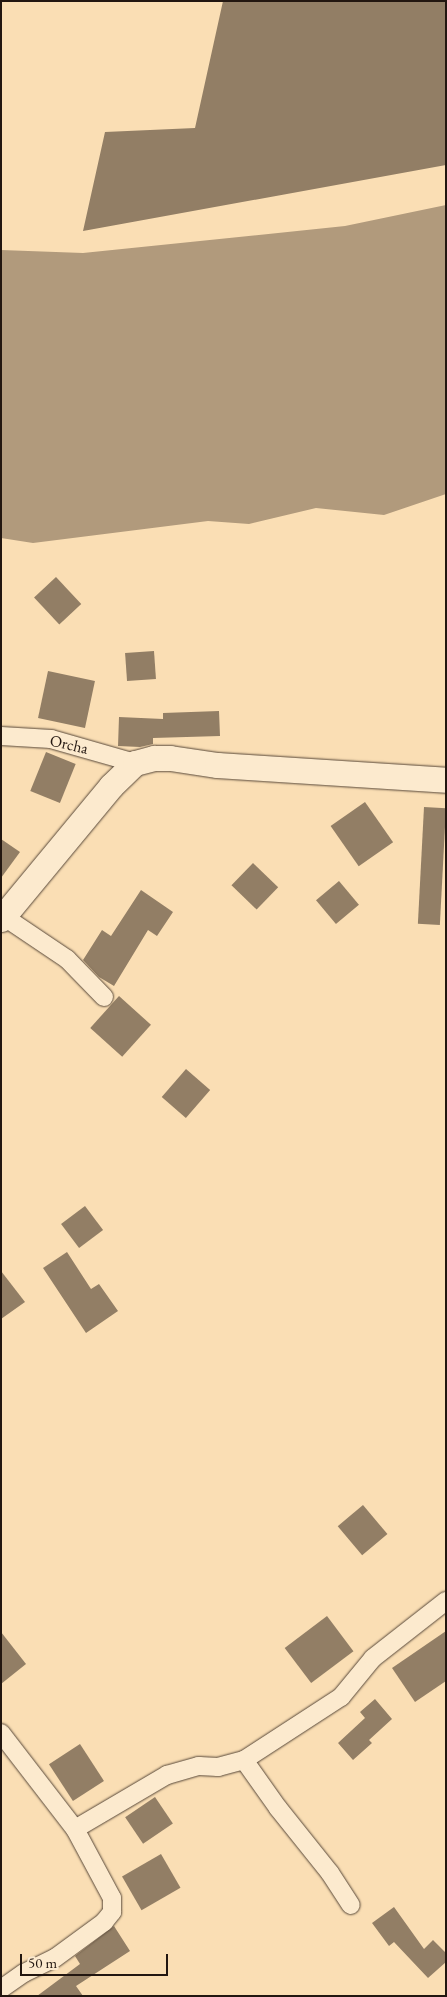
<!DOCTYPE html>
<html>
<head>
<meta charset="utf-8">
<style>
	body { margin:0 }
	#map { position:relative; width:447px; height:1997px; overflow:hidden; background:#fadeb4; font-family:"EB Garamond",serif }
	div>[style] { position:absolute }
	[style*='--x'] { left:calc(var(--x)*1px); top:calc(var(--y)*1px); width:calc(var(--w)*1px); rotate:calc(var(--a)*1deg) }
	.water>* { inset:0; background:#b19a7c }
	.building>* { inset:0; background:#927e65; transform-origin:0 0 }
	.roads { filter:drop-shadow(0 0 1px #584839) drop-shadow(0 0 1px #584839) }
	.minor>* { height:18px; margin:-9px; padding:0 9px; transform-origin:9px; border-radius:9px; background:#fceace }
	.secondary>* { height:25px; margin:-12.5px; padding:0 12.5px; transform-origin:12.5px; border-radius:12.5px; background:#fceace }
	span { translate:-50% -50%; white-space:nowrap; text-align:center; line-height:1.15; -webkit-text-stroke:4px #fceace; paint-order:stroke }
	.street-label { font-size:16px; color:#221610 }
	.frame { position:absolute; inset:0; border:2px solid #221610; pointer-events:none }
	.scale { position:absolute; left:20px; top:1954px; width:148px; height:22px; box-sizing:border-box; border:2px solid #221610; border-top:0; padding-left:6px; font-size:15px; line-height:18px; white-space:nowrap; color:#221610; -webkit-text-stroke:4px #fceace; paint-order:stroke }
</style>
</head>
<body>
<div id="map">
	<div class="water">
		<div style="clip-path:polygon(446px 205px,446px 494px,384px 515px,316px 508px,249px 524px,208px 521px,33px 543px,1px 538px,1px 250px,83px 253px,345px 226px)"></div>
	</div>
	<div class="building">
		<div style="clip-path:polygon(223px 1px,446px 1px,446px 165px,83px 231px,105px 132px,195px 128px)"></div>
		<div style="left:56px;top:577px;width:37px;height:30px;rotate:47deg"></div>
		<div style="left:154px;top:651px;width:28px;height:29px;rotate:86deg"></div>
		<div style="left:48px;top:671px;width:48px;height:48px;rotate:12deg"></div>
		<div style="clip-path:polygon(219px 711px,220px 736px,153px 738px,153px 744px,140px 747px,118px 746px,119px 717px,163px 719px,163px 713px)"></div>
		<div style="left:46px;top:752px;width:32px;height:42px;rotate:22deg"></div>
		<div style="left:365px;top:802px;width:49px;height:42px;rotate:55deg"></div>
		<div style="left:424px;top:807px;width:22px;height:117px;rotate:3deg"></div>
		<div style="clip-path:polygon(1px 839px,20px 852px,1px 878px)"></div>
		<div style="left:253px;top:863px;width:35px;height:31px;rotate:44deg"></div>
		<div style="left:339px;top:881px;width:31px;height:30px;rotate:50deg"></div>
		<div style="clip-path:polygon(141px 890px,173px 912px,157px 936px,148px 930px,114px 986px,99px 977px,83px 960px,102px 930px,111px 936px)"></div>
		<div style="left:119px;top:996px;width:43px;height:43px;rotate:42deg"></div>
		<div style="left:186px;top:1069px;width:32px;height:37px;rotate:41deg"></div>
		<div style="left:85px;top:1206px;width:30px;height:30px;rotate:53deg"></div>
		<div style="clip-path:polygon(67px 1252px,91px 1289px,99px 1284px,118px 1311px,86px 1333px,43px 1268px)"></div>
		<div style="clip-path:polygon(1px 1271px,25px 1302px,1px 1319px)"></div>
		<div style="left:363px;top:1505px;width:38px;height:33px;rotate:50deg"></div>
		<div style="left:327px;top:1616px;width:44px;height:53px;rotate:53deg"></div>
		<div style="clip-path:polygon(446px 1631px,446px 1681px,415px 1702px,392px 1668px)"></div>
		<div style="clip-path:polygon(1px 1632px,26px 1664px,1px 1684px)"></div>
		<div style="clip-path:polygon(375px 1699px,392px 1719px,369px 1740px,372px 1743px,353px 1760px,338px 1743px,365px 1718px,360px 1712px)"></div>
		<div style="left:80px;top:1744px;width:44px;height:37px;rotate:57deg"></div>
		<div style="left:155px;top:1797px;width:32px;height:36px;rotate:56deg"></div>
		<div style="left:161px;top:1854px;width:39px;height:45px;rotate:60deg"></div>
		<div style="clip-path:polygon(394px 1907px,424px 1949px,433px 1940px,446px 1953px,446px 1962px,428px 1978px,394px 1942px,389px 1946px,372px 1923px)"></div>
		<div style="clip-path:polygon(114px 1926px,130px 1951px,76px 1986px,83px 1996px,37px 1996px,80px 1964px,75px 1956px)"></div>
	</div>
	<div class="roads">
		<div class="minor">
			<div style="--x:1;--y:736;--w:50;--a:3.4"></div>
			<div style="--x:51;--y:739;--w:87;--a:15.9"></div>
			<div style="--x:3;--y:916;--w:77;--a:33.9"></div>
			<div style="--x:67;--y:959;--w:53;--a:45.8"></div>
			<div style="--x:1;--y:1733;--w:121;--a:52.4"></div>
			<div style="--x:244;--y:1760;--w:59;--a:54.7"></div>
			<div style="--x:278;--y:1808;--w:83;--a:51.3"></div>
			<div style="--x:330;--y:1873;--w:38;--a:57"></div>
			<div style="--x:1;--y:1989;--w:28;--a:-35"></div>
			<div style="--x:24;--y:1973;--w:34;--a:-26"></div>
			<div style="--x:55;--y:1958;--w:61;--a:-36.3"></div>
			<div style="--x:104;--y:1922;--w:13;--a:-51"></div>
			<div style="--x:112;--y:1912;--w:14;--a:-90"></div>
			<div style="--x:112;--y:1898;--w:78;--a:-118.2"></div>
			<div style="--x:75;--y:1829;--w:107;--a:-30.4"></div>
			<div style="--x:167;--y:1775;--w:33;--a:-16"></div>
			<div style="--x:199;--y:1766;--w:19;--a:3"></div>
			<div style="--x:218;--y:1767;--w:27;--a:-15"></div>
			<div style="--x:244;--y:1760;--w:116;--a:-33"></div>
			<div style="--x:341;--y:1697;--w:50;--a:-50.6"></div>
			<div style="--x:373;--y:1658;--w:93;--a:-38"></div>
		</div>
		<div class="secondary">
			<div style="--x:1;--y:919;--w:173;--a:-50.4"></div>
			<div style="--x:111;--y:786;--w:33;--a:-44"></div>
			<div style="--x:135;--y:763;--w:20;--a:-15"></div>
			<div style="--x:154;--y:758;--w:16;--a:0"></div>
			<div style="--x:170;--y:758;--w:48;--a:8.5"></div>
			<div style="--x:217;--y:765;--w:229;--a:3.7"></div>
		</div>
	</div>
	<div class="street-label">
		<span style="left:69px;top:745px;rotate:13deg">Orcha</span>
	</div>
	<div class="frame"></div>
	<div class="scale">50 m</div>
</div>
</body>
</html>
